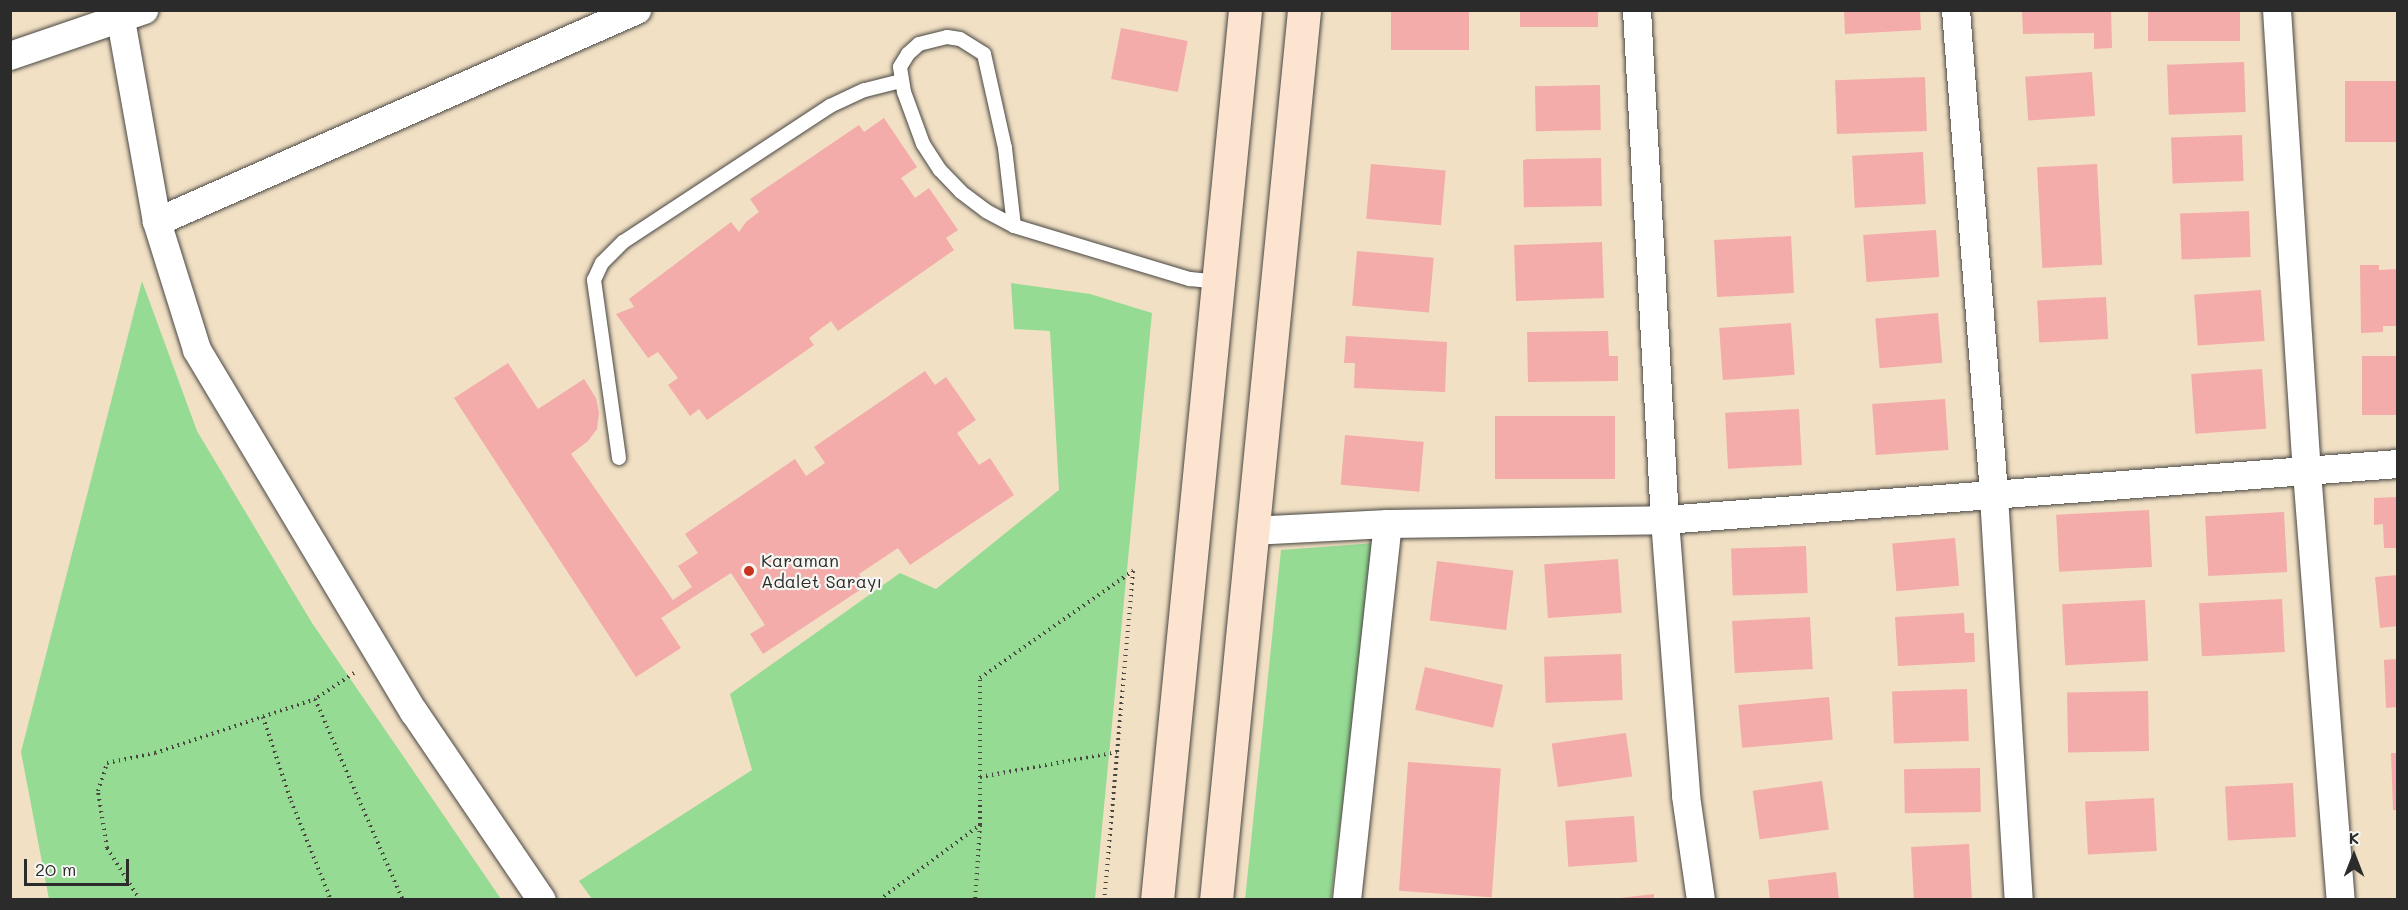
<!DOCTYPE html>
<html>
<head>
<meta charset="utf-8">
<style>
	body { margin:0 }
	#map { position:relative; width:2408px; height:910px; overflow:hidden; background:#f1e0c4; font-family:Mali,sans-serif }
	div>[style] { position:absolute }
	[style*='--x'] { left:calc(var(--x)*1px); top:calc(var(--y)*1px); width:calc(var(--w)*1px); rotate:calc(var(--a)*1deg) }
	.green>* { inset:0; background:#95db94 }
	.building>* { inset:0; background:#f3acaa; transform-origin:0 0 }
	.path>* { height:4px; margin-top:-2px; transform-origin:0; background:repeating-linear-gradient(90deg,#494642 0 1.5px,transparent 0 6px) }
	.roads { filter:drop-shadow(0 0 2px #494642) drop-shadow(0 0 2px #494642) }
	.lane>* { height:14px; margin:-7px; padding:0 7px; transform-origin:7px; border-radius:7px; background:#fff }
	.street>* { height:28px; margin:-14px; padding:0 14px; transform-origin:14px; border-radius:14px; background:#fff }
	.secondary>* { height:33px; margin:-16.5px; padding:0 16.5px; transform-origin:16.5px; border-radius:16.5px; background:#fde4d0 }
	.dots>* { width:16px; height:16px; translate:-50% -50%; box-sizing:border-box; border:3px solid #f6f6f2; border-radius:50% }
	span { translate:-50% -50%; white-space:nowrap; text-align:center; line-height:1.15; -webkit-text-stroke:4.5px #f6f6f2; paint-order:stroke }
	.poi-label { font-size:18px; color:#2b2b2b }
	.left { translate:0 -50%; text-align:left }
	.frame { position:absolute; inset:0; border:12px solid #2b2b2b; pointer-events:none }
	.north { position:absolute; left:2324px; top:826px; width:60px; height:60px; -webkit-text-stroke:4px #f6f6f2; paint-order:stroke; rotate:0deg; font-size:16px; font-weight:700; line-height:24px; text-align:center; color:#2b2b2b }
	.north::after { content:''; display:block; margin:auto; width:21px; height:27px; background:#2b2b2b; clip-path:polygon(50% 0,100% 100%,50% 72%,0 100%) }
	.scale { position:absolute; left:24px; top:859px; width:105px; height:27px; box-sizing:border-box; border:3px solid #2b2b2b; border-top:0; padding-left:8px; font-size:18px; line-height:21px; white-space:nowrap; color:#2b2b2b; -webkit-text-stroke:4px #f6f6f2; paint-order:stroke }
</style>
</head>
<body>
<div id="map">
	<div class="green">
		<div style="clip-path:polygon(142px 281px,197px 431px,312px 623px,501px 899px,49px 899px,21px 752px)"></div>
		<div style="clip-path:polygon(1011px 283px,1090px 294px,1152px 313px,1095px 899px,592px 899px,579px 881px,752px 770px,730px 694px,900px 573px,936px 589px,1059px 490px,1050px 331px,1014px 329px)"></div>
		<div style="clip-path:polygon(1375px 543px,1331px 899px,1245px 900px,1281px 550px)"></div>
	</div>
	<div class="building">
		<div style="left:1391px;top:10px;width:78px;height:40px"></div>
		<div style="left:1520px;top:10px;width:78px;height:17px"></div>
		<div style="clip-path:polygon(1844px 10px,1920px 10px,1921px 30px,1845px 34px)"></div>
		<div style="clip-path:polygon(2022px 10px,2111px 10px,2112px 48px,2094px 49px,2094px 33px,2023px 34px)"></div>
		<div style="left:2148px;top:10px;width:92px;height:31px"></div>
		<div style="left:1121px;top:28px;width:68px;height:52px;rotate:11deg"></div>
		<div style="left:2244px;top:62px;width:50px;height:77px;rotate:88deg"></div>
		<div style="left:2092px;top:72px;width:44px;height:67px;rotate:86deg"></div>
		<div style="left:1925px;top:77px;width:54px;height:90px;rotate:88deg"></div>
		<div style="left:2398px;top:81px;width:61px;height:53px;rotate:90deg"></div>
		<div style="left:1600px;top:85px;width:45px;height:65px;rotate:89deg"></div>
		<div style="clip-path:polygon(884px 118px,917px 167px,901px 178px,915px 198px,929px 188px,958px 230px,946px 238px,954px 250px,838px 331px,831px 321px,809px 338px,814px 345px,707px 420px,699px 409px,690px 416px,668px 385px,678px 378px,658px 352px,648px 358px,616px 314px,634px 307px,629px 299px,731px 222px,739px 232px,746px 222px,759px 212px,750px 199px,859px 125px,864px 132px)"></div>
		<div style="left:2242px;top:135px;width:46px;height:71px;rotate:88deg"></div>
		<div style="left:1923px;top:152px;width:52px;height:71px;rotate:87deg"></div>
		<div style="left:1601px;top:158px;width:48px;height:78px;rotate:89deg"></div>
		<div style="left:1371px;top:164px;width:75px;height:55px;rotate:5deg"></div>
		<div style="left:2097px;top:164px;width:101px;height:60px;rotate:87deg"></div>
		<div style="left:2249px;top:211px;width:46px;height:69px;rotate:88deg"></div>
		<div style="left:1936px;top:230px;width:47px;height:73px;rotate:86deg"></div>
		<div style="left:1791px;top:236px;width:57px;height:77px;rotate:87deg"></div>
		<div style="left:1602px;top:242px;width:56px;height:88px;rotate:88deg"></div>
		<div style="left:1357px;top:251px;width:77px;height:55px;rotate:5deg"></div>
		<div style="clip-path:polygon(2360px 265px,2379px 265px,2379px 270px,2398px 269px,2398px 326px,2383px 326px,2383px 332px,2361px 333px)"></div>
		<div style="left:2261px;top:290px;width:51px;height:67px;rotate:86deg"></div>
		<div style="left:2106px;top:297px;width:42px;height:69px;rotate:87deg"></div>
		<div style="left:1938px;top:313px;width:50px;height:63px;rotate:85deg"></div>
		<div style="left:1791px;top:323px;width:52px;height:72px;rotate:86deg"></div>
		<div style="clip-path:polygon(1608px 331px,1609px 356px,1618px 356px,1618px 381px,1528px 382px,1527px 332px)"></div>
		<div style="clip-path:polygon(1346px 336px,1447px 342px,1445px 392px,1354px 388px,1355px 363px,1344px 363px)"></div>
		<div style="left:2398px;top:356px;width:59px;height:36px;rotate:90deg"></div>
		<div style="clip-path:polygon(508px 363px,538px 409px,584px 379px,596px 398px,599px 413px,597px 429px,588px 441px,571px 454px,673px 600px,692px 587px,678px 566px,698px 553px,685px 534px,795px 459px,806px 476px,825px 463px,814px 447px,925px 371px,935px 385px,946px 377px,976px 420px,957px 433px,979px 465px,990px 458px,1014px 495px,910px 565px,898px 548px,859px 574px,866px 586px,763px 654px,750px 634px,765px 625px,731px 573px,661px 618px,681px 648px,636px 677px,454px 398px)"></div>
		<div style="left:2262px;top:369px;width:60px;height:71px;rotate:86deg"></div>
		<div style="left:1945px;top:399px;width:51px;height:73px;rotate:86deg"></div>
		<div style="left:1799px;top:409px;width:56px;height:74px;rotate:87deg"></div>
		<div style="left:1615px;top:416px;width:63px;height:120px;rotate:90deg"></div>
		<div style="left:1345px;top:435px;width:79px;height:50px;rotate:5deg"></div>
		<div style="clip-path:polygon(2398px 497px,2398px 548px,2384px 548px,2383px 524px,2374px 525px,2374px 498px)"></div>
		<div style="left:2149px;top:510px;width:57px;height:93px;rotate:87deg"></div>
		<div style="left:2284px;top:512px;width:60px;height:79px;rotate:87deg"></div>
		<div style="left:1955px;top:538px;width:48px;height:63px;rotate:85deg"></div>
		<div style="left:1806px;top:546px;width:47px;height:75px;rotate:88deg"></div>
		<div style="left:1618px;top:559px;width:54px;height:74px;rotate:86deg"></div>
		<div style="left:1437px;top:561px;width:77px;height:60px;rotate:7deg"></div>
		<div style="clip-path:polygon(2398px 575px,2398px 626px,2380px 628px,2375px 577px)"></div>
		<div style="left:2282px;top:599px;width:53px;height:83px;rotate:87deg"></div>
		<div style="left:2145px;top:600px;width:61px;height:83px;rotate:87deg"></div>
		<div style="clip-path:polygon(1964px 613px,1965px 633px,1974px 633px,1975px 662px,1898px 666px,1895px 617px)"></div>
		<div style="left:1810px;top:617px;width:52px;height:78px;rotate:87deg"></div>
		<div style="left:1621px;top:654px;width:46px;height:77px;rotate:88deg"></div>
		<div style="clip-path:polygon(2398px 659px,2398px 707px,2386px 708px,2384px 660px)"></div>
		<div style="left:1425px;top:667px;width:80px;height:44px;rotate:13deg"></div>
		<div style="left:1967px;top:689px;width:52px;height:75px;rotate:88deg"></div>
		<div style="left:2148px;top:691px;width:60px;height:81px;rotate:89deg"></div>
		<div style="left:1829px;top:697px;width:43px;height:91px;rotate:85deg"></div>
		<div style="left:1626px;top:733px;width:44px;height:75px;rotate:82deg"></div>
		<div style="clip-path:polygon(2391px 753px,2398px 753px,2398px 810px,2393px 810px)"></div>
		<div style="left:1408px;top:762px;width:93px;height:129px;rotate:4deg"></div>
		<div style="left:1980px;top:768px;width:44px;height:76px;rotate:89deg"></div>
		<div style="left:1822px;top:781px;width:49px;height:70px;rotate:82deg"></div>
		<div style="left:2293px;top:783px;width:54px;height:68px;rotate:87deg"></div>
		<div style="left:2154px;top:798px;width:53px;height:69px;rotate:87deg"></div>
		<div style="left:1634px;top:816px;width:46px;height:69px;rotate:86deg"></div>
		<div style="left:1969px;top:844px;width:56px;height:58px;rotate:87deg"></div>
		<div style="clip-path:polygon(1836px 872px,1839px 900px,1770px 900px,1768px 880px)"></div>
		<div style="clip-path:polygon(1654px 894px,1654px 900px,1620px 900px,1620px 898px)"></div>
	</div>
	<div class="path">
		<div style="--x:354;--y:673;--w:47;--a:146.3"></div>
		<div style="--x:315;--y:699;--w:219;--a:66.4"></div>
		<div style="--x:263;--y:717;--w:89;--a:71.6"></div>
		<div style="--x:291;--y:801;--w:107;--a:68"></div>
		<div style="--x:980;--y:777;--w:139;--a:-10.3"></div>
		<div style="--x:980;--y:825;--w:147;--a:-90"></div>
		<div style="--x:980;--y:678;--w:187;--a:-35"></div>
		<div style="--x:1133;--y:571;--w:330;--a:95"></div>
		<div style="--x:140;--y:900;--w:62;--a:-122.4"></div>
		<div style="--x:107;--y:848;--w:58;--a:-99"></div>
		<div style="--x:98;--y:791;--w:29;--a:-72"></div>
		<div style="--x:107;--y:763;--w:49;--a:-11.8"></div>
		<div style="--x:155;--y:753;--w:169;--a:-18.6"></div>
		<div style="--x:879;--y:900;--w:126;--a:-36.6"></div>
		<div style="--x:980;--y:825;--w:75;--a:93.8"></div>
	</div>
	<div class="roads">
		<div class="lane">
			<div style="--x:1014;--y:226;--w:79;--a:-96.6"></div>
			<div style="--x:1005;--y:148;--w:96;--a:-102.6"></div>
			<div style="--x:984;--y:54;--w:28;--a:-148"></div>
			<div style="--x:960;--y:39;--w:13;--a:-171"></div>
			<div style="--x:947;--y:37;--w:29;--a:166"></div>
			<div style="--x:919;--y:44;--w:15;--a:138"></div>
			<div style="--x:908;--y:54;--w:15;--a:122"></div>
			<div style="--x:900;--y:67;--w:25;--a:81"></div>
			<div style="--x:904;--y:92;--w:55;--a:69.9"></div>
			<div style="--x:923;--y:144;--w:31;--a:57"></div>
			<div style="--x:940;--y:170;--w:30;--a:46"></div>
			<div style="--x:961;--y:192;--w:31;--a:37"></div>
			<div style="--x:986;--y:211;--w:32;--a:28"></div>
			<div style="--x:1014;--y:226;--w:184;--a:16.8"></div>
			<div style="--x:1190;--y:279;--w:27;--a:6"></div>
			<div style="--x:619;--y:458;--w:180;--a:-98"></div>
			<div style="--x:594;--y:280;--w:19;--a:-65"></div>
			<div style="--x:602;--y:263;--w:30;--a:-45"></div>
			<div style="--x:623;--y:242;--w:248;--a:-33.3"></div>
			<div style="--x:830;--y:106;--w:38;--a:-25"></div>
			<div style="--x:865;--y:90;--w:38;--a:-14"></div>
		</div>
		<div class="street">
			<div style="--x:1637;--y:10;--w:511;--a:86.86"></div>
			<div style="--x:1665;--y:520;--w:277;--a:85.6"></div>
			<div style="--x:1686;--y:796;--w:105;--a:81.8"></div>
			<div style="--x:1956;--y:10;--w:487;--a:85.5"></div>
			<div style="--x:1994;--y:496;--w:405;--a:86.5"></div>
			<div style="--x:2277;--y:10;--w:463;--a:86.3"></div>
			<div style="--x:2307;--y:472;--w:429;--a:85.5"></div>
			<div style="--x:121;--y:20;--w:205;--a:79.9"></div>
			<div style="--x:157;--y:222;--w:134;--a:72.6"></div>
			<div style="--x:197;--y:350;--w:422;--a:59.1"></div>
			<div style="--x:414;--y:712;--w:227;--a:55.8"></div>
			<div style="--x:10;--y:56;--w:142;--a:-18.9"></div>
			<div style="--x:157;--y:222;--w:525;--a:-23.83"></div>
			<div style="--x:1251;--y:531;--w:137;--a:-2.9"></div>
			<div style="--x:1388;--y:524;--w:277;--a:-0.8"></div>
			<div style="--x:1665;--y:520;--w:735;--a:-4.37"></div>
			<div style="--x:1347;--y:900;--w:378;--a:-83.8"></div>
		</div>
		<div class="secondary">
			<div style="--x:1157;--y:900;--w:894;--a:-84.35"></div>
			<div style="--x:1216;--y:900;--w:894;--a:-84.35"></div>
		</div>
	</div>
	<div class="dots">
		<div style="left:749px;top:571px;background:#c8321e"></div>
	</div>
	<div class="poi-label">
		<span class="left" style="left:761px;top:571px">Karaman<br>Adalet Sarayı</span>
	</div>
	<div class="frame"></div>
	<div class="north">K</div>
	<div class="scale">20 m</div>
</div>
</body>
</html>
